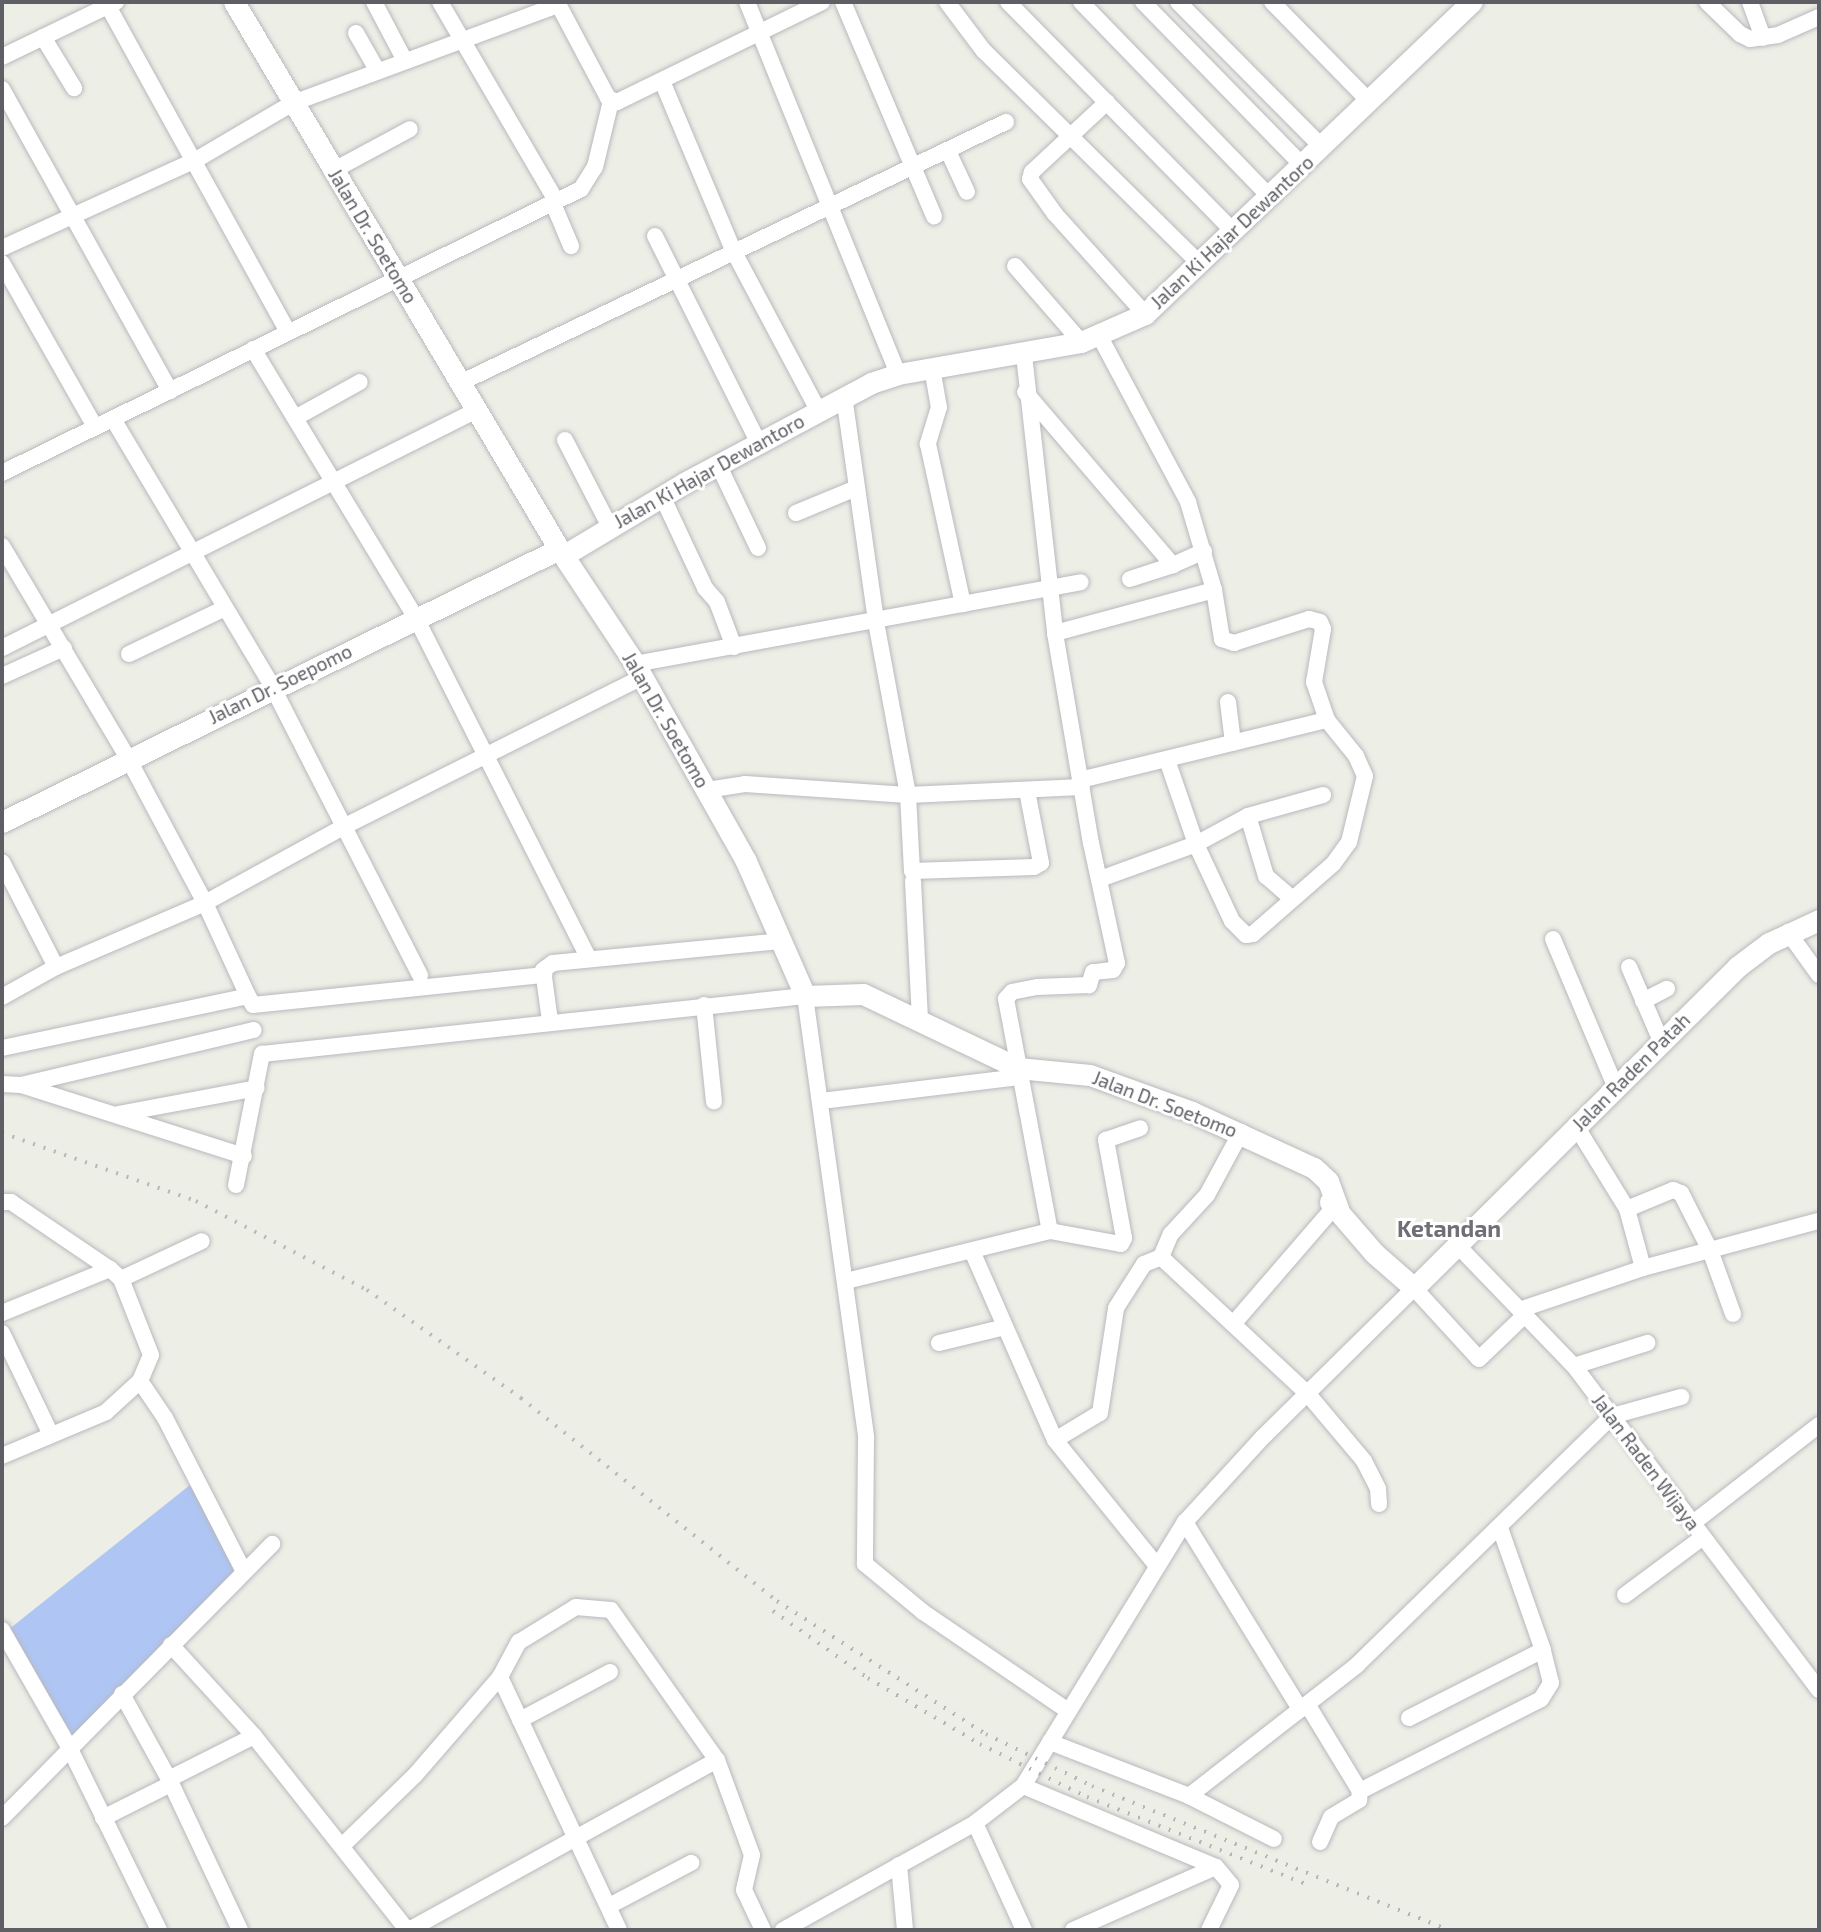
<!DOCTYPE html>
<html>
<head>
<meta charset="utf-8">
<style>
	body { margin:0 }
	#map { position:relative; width:1821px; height:1932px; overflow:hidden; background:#edeee6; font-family:"Exo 2",sans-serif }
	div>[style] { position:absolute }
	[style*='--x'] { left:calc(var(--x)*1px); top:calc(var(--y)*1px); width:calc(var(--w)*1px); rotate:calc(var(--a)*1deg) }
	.water>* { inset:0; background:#afc5f4 }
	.roads { filter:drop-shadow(0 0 2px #b8b9be) drop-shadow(0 0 2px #b8b9be) }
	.street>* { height:16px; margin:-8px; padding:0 8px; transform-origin:8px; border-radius:8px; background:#fff }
	.secondary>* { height:21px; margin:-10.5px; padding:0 10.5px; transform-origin:10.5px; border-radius:10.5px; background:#fff }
	.rail>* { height:3.5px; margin-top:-1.75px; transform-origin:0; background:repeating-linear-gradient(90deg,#b5b6b6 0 2px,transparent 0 11px) }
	span { translate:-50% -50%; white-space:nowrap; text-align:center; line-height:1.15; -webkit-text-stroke:6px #fff; paint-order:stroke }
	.street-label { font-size:19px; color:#5d5f64 }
	.quarter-label { font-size:23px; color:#6f7076; font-weight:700 }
	.frame { position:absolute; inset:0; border:4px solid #5d5f64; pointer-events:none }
</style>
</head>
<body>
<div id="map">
	<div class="water">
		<div style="clip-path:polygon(190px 1485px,239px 1575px,72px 1735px,8px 1630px)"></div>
	</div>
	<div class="roads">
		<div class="street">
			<div style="--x:374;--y:2;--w:64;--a:62.2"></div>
			<div style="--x:440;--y:2;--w:228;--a:59.7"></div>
			<div style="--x:557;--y:2;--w:109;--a:62"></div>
			<div style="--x:608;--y:98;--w:10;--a:24"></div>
			<div style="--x:617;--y:102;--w:228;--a:-26"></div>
			<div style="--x:747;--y:2;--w:401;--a:67.9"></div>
			<div style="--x:843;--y:2;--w:233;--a:67"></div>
			<div style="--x:947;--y:2;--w:60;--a:53.1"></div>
			<div style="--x:983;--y:50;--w:305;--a:44.6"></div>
			<div style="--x:1008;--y:2;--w:322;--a:45.5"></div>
			<div style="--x:1081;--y:2;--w:273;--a:45.9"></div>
			<div style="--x:1143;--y:2;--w:229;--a:45.7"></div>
			<div style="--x:1178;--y:2;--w:204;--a:45.2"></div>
			<div style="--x:1272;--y:2;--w:139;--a:45.6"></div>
			<div style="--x:1707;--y:2;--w:46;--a:44.1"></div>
			<div style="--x:1740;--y:34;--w:11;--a:27"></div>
			<div style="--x:1750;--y:39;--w:28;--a:-8"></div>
			<div style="--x:1778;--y:35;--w:45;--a:-23.7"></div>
			<div style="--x:1750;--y:2;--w:38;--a:70"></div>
			<div style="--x:108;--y:6;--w:370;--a:61.1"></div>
			<div style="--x:356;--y:33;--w:43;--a:60.4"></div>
			<div style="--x:43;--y:37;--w:60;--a:58.7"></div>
			<div style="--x:2;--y:57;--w:127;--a:-25.8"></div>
			<div style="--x:662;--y:81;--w:186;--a:67.2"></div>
			<div style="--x:734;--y:252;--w:179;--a:62"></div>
			<div style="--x:2;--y:89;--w:346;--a:60.9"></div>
			<div style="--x:1107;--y:102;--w:103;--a:137"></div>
			<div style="--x:1032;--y:172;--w:7;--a:106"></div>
			<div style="--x:1030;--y:179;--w:43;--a:54.5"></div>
			<div style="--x:1055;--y:214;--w:135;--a:48"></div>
			<div style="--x:948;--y:151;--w:45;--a:65.1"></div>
			<div style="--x:334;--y:170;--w:86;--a:-28.3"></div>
			<div style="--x:552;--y:201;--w:49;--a:67.1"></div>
			<div style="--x:655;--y:236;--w:230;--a:63.4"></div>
			<div style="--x:2;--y:248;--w:211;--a:-24.4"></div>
			<div style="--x:194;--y:161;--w:115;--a:-30.4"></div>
			<div style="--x:293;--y:103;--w:283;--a:-20.3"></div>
			<div style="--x:2;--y:263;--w:189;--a:60.4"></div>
			<div style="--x:1015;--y:266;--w:101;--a:49"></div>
			<div style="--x:1099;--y:335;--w:189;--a:61.9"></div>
			<div style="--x:1188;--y:502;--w:92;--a:73.5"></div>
			<div style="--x:1214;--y:590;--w:50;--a:80.7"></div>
			<div style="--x:1222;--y:639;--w:13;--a:18"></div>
			<div style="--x:1234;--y:643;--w:79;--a:-17.7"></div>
			<div style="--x:1309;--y:619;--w:11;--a:15"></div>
			<div style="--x:1320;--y:622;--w:8;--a:67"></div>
			<div style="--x:1323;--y:629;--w:54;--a:99.6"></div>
			<div style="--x:1314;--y:682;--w:40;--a:71.1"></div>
			<div style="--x:1327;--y:720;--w:46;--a:51.1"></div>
			<div style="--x:1356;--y:756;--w:22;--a:66"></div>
			<div style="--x:1365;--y:776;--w:68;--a:103.6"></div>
			<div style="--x:1349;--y:842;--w:27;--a:126"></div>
			<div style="--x:1333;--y:864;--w:106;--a:138.8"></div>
			<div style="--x:1253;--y:934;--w:7;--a:172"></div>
			<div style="--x:1246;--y:935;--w:20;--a:-135"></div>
			<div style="--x:1232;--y:921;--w:85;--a:-115.1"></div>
			<div style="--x:1196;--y:844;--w:89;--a:-109"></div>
			<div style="--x:253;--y:349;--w:317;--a:58.8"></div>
			<div style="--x:417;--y:620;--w:380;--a:63.1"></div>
			<div style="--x:1024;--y:355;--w:280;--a:83.6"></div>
			<div style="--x:1055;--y:633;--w:213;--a:80.3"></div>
			<div style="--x:1091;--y:843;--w:123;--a:77.8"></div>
			<div style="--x:1117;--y:963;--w:8;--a:120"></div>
			<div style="--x:1113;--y:970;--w:20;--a:174"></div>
			<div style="--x:1093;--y:972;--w:14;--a:107"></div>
			<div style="--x:1089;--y:985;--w:52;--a:177.8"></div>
			<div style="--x:1037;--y:987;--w:25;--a:169"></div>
			<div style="--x:1012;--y:992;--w:9;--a:131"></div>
			<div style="--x:1006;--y:999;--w:236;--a:79.3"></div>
			<div style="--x:932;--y:368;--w:40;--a:80"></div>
			<div style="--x:939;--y:407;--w:39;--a:107"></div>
			<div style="--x:928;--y:444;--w:164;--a:77.7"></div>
			<div style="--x:462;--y:382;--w:603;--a:-25.55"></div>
			<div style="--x:1025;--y:392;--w:228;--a:49.5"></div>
			<div style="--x:1173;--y:565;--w:34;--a:-24"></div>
			<div style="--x:844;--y:396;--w:228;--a:81.9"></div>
			<div style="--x:876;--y:622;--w:176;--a:79.5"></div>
			<div style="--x:908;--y:795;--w:76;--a:87"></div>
			<div style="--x:912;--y:871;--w:122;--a:-1.9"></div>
			<div style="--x:1034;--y:867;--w:8;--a:-30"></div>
			<div style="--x:1041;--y:863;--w:73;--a:-101"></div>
			<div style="--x:295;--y:418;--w:74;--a:-29"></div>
			<div style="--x:113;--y:419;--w:311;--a:59.2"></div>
			<div style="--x:272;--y:686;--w:325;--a:62.9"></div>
			<div style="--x:565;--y:440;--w:98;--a:62.7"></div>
			<div style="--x:718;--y:464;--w:93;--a:64.5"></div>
			<div style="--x:2;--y:473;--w:645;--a:-26.13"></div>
			<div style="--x:581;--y:189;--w:26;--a:-58"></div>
			<div style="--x:595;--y:167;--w:68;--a:-76.4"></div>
			<div style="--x:662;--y:496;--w:102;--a:64.9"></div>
			<div style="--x:705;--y:588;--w:18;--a:49"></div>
			<div style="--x:717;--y:602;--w:48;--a:69.3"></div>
			<div style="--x:796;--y:513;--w:65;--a:-22.6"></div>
			<div style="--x:2;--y:546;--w:249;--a:59.3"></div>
			<div style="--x:129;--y:760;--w:162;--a:62"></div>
			<div style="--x:205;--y:903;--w:102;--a:65.2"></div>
			<div style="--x:1130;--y:579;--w:45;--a:-18"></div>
			<div style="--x:1055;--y:633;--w:165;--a:-15.1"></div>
			<div style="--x:2;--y:648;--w:531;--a:-26.61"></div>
			<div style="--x:129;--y:654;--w:106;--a:-25.6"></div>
			<div style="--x:635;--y:664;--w:453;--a:-10.4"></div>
			<div style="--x:2;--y:676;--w:68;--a:-24.3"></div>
			<div style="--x:1228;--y:702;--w:41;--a:83"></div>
			<div style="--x:1080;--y:780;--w:254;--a:-13.7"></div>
			<div style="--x:707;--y:790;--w:38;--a:-9"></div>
			<div style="--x:745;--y:784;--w:163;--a:3.9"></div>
			<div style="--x:908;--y:795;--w:174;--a:-2.6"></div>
			<div style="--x:1248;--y:816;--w:63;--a:73.3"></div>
			<div style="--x:1266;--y:876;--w:33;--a:41"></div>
			<div style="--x:2;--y:862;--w:118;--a:62.8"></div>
			<div style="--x:1100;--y:879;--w:102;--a:-20"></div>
			<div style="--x:1196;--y:844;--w:59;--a:-28.3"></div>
			<div style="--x:1248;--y:816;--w:78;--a:-15.6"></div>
			<div style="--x:913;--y:881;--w:137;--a:87.1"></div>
			<div style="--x:1788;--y:932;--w:53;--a:54.2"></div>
			<div style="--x:1553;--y:939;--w:162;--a:67.1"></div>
			<div style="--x:1629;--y:967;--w:81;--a:66.6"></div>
			<div style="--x:2;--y:997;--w:62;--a:-29.1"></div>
			<div style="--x:56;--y:967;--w:162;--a:-23.2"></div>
			<div style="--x:205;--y:903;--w:158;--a:-28.8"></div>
			<div style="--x:343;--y:827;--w:335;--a:-26.6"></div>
			<div style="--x:1643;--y:1001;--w:27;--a:-27"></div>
			<div style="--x:704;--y:1005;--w:97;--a:84.1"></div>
			<div style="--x:550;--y:1021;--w:51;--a:-97.8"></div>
			<div style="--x:543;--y:970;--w:12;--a:-35"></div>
			<div style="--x:553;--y:963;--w:228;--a:-5.5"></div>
			<div style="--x:2;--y:1048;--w:251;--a:-11.9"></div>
			<div style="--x:248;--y:996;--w:10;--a:61"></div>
			<div style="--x:253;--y:1005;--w:293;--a:-5.9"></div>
			<div style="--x:2;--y:1084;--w:19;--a:3"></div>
			<div style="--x:21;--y:1085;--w:234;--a:17.7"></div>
			<div style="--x:21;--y:1085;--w:239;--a:-13.3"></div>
			<div style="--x:821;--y:1101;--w:198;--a:-6.9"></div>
			<div style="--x:118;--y:1114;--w:141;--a:-10.6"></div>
			<div style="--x:1576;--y:1126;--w:97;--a:58.4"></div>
			<div style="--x:1627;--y:1209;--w:61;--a:74.8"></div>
			<div style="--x:236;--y:1185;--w:134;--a:-78.8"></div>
			<div style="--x:262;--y:1054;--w:546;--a:-6.1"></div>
			<div style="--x:805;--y:996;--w:446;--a:82.1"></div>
			<div style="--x:866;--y:1438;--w:126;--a:90.5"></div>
			<div style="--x:865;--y:1564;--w:75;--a:39.6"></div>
			<div style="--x:923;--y:1612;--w:176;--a:34.3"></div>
			<div style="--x:2;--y:1202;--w:9;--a:0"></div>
			<div style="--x:11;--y:1202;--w:120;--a:34.1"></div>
			<div style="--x:1627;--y:1209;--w:50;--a:-22.4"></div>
			<div style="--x:1673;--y:1190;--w:9;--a:21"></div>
			<div style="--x:1681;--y:1193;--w:64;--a:63"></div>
			<div style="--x:1710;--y:1250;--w:68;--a:70.2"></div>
			<div style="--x:1459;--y:1247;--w:165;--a:46"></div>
			<div style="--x:1574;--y:1366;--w:406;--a:52.9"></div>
			<div style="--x:972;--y:1251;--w:206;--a:66.3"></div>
			<div style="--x:1055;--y:1440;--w:162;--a:51"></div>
			<div style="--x:1161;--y:1257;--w:25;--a:-67"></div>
			<div style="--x:1171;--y:1234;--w:53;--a:-47.3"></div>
			<div style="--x:1207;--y:1195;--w:72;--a:-61.6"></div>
			<div style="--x:846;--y:1281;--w:210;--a:-13.8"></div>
			<div style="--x:1050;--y:1231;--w:72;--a:10.4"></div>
			<div style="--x:1121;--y:1244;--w:7;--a:-63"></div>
			<div style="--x:1124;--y:1238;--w:100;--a:-100.4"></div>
			<div style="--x:1106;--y:1140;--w:36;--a:-19"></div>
			<div style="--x:1522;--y:1309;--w:128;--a:-18.7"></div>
			<div style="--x:1643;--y:1268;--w:182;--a:-15"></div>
			<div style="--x:2;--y:1313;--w:117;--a:-22.2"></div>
			<div style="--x:110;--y:1269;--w:15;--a:42"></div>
			<div style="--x:121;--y:1279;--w:89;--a:-25.1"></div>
			<div style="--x:1234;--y:1323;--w:153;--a:-49.2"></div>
			<div style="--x:2;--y:1333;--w:113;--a:64.3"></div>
			<div style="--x:939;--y:1343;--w:68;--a:-13.6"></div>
			<div style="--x:1574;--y:1366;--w:77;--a:-17.5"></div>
			<div style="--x:140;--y:1381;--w:45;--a:56"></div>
			<div style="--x:165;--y:1418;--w:173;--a:62.8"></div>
			<div style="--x:1055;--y:1440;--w:52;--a:-31"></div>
			<div style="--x:1100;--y:1413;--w:106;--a:-81.3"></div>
			<div style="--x:1116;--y:1308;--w:52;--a:-57.5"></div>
			<div style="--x:1144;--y:1264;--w:18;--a:-22"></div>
			<div style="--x:1161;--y:1257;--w:200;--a:43"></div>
			<div style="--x:1307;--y:1393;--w:89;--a:50"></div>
			<div style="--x:1364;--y:1461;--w:31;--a:63"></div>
			<div style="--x:1378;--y:1489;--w:15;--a:86"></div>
			<div style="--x:2;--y:1456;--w:113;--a:-22.9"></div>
			<div style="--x:106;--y:1412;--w:46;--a:-42.4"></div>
			<div style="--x:140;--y:1381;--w:28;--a:-67"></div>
			<div style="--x:151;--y:1355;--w:82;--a:-111.5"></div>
			<div style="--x:1185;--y:1522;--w:220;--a:58.4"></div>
			<div style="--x:1693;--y:1523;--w:160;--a:-37.9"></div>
			<div style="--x:1625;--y:1595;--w:97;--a:-36.6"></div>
			<div style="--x:2;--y:1630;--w:135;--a:60.2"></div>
			<div style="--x:69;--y:1747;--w:204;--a:63.8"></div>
			<div style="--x:171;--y:1645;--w:123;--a:47.6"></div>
			<div style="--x:254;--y:1736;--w:247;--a:51.7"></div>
			<div style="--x:122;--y:1694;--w:97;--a:61.1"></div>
			<div style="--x:169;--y:1779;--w:167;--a:64.8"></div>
			<div style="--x:1307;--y:1704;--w:102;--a:58.7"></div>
			<div style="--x:1360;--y:1791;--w:203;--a:-26.9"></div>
			<div style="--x:1541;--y:1699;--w:19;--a:-58"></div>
			<div style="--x:1551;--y:1683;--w:34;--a:-104"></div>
			<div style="--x:1543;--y:1650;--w:129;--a:-109.4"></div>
			<div style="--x:1409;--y:1718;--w:150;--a:-26.9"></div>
			<div style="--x:520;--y:1720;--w:102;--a:-28.1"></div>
			<div style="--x:1050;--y:1742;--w:149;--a:21.2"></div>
			<div style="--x:1189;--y:1796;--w:95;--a:26.8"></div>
			<div style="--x:169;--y:1779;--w:95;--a:-26.8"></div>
			<div style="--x:1023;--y:1786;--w:209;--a:22.8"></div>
			<div style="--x:1216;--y:1867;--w:23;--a:50"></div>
			<div style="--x:1231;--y:1885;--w:50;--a:116.1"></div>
			<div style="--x:1189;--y:1796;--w:213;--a:-37.9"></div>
			<div style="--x:1357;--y:1665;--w:356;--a:-44.3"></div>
			<div style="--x:1612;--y:1416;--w:72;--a:-15.4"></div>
			<div style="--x:2;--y:1818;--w:385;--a:-45.4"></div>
			<div style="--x:103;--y:1818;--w:76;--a:-26.6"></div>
			<div style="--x:975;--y:1823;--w:118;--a:65.4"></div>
			<div style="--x:1320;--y:1842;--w:27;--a:-66"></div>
			<div style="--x:1331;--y:1817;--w:33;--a:-31"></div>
			<div style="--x:1359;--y:1800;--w:9;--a:-84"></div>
			<div style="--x:342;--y:1846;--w:103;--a:-44.2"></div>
			<div style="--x:416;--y:1774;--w:128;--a:-49.1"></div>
			<div style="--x:899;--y:1865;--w:65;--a:84.7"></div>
			<div style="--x:609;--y:1906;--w:93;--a:-27.7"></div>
			<div style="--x:409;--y:1930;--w:352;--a:-28.9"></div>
			<div style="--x:619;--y:1930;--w:280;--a:-115.2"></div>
			<div style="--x:500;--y:1677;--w:40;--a:-62"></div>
			<div style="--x:519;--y:1642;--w:67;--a:-31.6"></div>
			<div style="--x:576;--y:1607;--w:35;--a:5"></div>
			<div style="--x:611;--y:1610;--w:184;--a:54.8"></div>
			<div style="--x:717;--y:1760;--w:101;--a:69.8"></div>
			<div style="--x:752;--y:1855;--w:36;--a:103"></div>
			<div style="--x:744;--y:1890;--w:44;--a:64.6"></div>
			<div style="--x:783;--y:1930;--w:220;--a:-29.1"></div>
			<div style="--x:975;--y:1823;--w:61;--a:-37.6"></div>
			<div style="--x:1023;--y:1786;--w:310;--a:-58.5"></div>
			<div style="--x:1185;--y:1522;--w:115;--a:-47.5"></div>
			<div style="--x:1263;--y:1437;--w:212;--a:-44.6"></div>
			<div style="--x:1414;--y:1288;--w:96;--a:47.5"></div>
			<div style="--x:1479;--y:1359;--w:65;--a:-43.8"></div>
			<div style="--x:1073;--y:1930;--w:156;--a:-23.8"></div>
		</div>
		<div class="secondary">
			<div style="--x:234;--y:2;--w:636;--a:59.28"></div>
			<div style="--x:559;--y:549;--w:138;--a:56.5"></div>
			<div style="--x:635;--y:664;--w:224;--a:60.6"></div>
			<div style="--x:745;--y:859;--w:150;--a:66.3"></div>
			<div style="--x:805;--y:996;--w:58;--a:-2"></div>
			<div style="--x:863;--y:994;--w:172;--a:25.5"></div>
			<div style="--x:1018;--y:1068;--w:72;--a:5.6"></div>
			<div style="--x:1090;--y:1075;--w:109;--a:19.9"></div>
			<div style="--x:1192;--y:1112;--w:134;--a:24.7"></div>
			<div style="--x:1314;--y:1168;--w:19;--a:43"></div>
			<div style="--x:1328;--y:1181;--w:33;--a:70"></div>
			<div style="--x:566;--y:554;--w:138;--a:-31"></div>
			<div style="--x:684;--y:483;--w:212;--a:-28.1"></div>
			<div style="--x:871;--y:383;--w:28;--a:-18"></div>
			<div style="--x:898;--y:374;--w:186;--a:-9.9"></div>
			<div style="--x:1081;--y:342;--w:70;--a:-23.6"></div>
			<div style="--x:1145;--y:314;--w:452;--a:-43.7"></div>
			<div style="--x:2;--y:822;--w:620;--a:-26.11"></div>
			<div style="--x:1330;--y:1202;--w:67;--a:49.2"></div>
			<div style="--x:1374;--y:1253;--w:53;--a:41.2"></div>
			<div style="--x:1414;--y:1288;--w:455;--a:-44.8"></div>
			<div style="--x:1737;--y:967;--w:40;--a:-37"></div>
			<div style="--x:1769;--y:943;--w:55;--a:-24.7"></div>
		</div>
	</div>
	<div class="rail">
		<div style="--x:2;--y:1133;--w:206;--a:19.3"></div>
		<div style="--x:196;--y:1201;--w:193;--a:27.5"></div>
		<div style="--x:367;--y:1290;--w:188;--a:35"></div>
		<div style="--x:521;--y:1398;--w:327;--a:38.4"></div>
		<div style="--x:777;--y:1601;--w:248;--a:32.5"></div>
		<div style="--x:986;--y:1734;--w:118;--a:26.1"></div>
		<div style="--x:1092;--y:1786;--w:385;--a:22"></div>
		<div style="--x:773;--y:1611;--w:116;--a:35.2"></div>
		<div style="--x:868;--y:1678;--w:130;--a:30.5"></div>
		<div style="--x:980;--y:1744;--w:119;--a:26.4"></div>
		<div style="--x:1087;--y:1797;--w:236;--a:21.7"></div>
	</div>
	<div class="street-label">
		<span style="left:1232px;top:232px;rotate:-43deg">Jalan Ki Hajar Dewantoro</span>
		<span style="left:373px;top:236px;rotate:59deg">Jalan Dr. Soetomo</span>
		<span style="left:709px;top:471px;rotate:-29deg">Jalan Ki Hajar Dewantoro</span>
		<span style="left:280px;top:684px;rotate:-26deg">Jalan Dr. Soepomo</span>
		<span style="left:666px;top:720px;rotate:60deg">Jalan Dr. Soetomo</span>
		<span style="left:1631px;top:1072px;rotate:-45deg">Jalan Raden Patah</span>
		<span style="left:1165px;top:1104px;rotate:21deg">Jalan Dr. Soetomo</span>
		<span style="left:1646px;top:1462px;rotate:53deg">Jalan Raden Wijaya</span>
	</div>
	<div class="quarter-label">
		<span style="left:1449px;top:1228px">Ketandan</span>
	</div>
	<div class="frame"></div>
</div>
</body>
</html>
